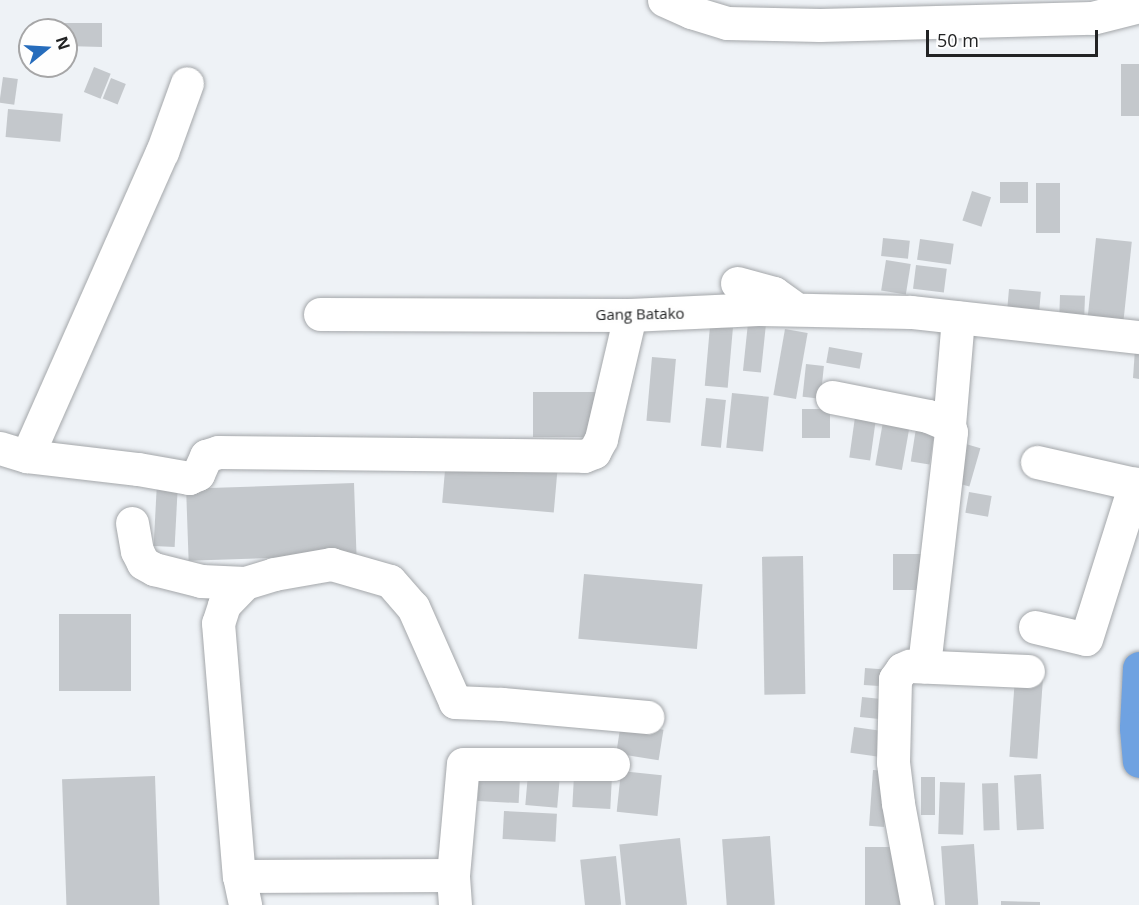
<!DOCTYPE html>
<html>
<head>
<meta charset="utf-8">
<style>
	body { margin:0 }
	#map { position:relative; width:1139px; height:905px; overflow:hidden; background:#eef2f6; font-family:"Open Sans",sans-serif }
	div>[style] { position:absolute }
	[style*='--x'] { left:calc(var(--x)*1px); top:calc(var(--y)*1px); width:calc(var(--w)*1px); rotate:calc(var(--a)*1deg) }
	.building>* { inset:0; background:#c4c8cc; transform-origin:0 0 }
	.roads { filter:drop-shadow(0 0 2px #a4a7aa) drop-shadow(0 0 2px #a4a7aa) }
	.minor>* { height:33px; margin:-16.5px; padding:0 16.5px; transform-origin:16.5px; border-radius:16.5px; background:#fff }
	.highway>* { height:33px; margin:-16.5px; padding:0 16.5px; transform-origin:16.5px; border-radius:16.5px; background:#6fa2e1 }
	span { translate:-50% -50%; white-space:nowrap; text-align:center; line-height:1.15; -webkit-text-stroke:6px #fefefe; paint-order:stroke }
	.street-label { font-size:15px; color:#222324 }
	.north { position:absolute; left:18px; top:18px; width:60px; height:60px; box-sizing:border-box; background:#fefefe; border:2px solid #a6a6a7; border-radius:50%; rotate:72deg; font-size:16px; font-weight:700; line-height:24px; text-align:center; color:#222324 }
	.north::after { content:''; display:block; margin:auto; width:21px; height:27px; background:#266cbc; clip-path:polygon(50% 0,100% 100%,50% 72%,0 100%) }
	.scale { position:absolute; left:926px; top:30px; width:172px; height:27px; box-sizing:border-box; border:3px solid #222324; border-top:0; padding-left:8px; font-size:18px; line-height:21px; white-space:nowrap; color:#222324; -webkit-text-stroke:4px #fefefe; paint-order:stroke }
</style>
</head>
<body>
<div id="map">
	<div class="building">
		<div style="clip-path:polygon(62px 23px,102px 23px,102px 47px,66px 46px,66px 30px,61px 30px)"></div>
		<div style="left:1121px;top:64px;width:18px;height:52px"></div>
		<div style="left:94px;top:67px;width:18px;height:27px;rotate:22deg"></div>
		<div style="left:3px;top:77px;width:15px;height:26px;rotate:8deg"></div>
		<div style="left:111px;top:78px;width:16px;height:22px;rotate:22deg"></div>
		<div style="left:8px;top:109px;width:55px;height:28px;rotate:5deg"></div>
		<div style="left:1028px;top:182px;width:21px;height:28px;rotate:90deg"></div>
		<div style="left:1036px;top:183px;width:24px;height:50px"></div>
		<div style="left:972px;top:191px;width:20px;height:31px;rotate:18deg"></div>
		<div style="left:883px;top:238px;width:27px;height:18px;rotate:6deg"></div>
		<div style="left:1096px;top:238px;width:36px;height:88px;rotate:6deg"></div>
		<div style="left:920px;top:239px;width:34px;height:21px;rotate:8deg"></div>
		<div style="left:886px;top:260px;width:25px;height:31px;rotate:9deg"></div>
		<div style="left:916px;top:265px;width:31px;height:24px;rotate:7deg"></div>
		<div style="left:1009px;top:289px;width:32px;height:23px;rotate:5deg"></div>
		<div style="left:1060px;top:295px;width:25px;height:24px;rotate:2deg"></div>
		<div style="left:748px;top:323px;width:18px;height:48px;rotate:6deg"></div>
		<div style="left:710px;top:326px;width:23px;height:60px;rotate:5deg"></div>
		<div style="left:785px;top:329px;width:23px;height:67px;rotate:10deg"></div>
		<div style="left:829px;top:347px;width:34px;height:16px;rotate:10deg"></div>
		<div style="clip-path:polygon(1135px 349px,1139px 349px,1139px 379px,1133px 378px)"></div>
		<div style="left:652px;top:357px;width:24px;height:64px;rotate:5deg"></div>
		<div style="left:806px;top:364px;width:18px;height:33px;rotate:6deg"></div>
		<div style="left:533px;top:392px;width:64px;height:45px"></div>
		<div style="left:732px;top:393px;width:37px;height:55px;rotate:6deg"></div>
		<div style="left:706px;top:398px;width:20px;height:48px;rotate:6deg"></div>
		<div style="left:802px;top:409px;width:28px;height:29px"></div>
		<div style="left:856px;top:410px;width:21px;height:48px;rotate:8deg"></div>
		<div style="left:884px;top:416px;width:27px;height:50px;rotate:10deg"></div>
		<div style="left:917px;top:422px;width:19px;height:40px;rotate:9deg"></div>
		<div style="left:966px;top:444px;width:15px;height:40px;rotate:16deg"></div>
		<div style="left:446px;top:459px;width:112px;height:44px;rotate:5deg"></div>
		<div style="left:157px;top:482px;width:21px;height:64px;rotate:3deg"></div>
		<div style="left:354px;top:483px;width:72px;height:168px;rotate:88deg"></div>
		<div style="left:969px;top:492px;width:23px;height:21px;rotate:10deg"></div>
		<div style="left:893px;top:554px;width:30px;height:36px"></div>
		<div style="left:803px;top:556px;width:138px;height:41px;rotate:89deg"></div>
		<div style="left:584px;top:574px;width:119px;height:65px;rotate:5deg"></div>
		<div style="left:59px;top:614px;width:72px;height:77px"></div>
		<div style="left:865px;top:668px;width:27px;height:17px;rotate:4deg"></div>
		<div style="left:1015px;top:677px;width:28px;height:80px;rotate:4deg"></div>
		<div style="left:862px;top:697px;width:29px;height:20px;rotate:6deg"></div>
		<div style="left:621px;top:723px;width:43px;height:31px;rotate:9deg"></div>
		<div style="left:854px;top:727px;width:34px;height:26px;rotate:8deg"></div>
		<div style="left:873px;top:770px;width:15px;height:56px;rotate:4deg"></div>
		<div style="left:621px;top:771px;width:41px;height:41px;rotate:6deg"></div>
		<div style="left:528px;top:774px;width:32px;height:31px;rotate:5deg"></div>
		<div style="left:1041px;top:774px;width:55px;height:27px;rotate:87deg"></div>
		<div style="left:574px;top:775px;width:38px;height:32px;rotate:3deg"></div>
		<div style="left:155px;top:776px;width:129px;height:93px;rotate:88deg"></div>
		<div style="left:479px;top:776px;width:41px;height:25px;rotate:3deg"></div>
		<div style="left:921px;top:777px;width:14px;height:38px"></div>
		<div style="left:940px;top:782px;width:25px;height:52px;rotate:2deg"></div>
		<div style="left:998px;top:783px;width:47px;height:16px;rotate:88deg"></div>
		<div style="left:504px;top:811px;width:53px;height:28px;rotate:3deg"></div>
		<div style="left:770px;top:836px;width:69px;height:48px;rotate:86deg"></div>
		<div style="left:680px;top:838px;width:67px;height:61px;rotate:84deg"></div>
		<div style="left:974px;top:844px;width:61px;height:33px;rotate:86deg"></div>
		<div style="left:865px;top:847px;width:38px;height:58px"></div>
		<div style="left:616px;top:856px;width:49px;height:36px;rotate:84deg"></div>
		<div style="clip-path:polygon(1001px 901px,1040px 902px,1040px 905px,1001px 905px)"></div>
	</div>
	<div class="roads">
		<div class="minor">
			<div style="--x:664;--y:0;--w:30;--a:24"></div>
			<div style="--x:691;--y:12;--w:38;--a:17"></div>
			<div style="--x:727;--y:23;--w:93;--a:1.2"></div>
			<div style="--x:820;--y:25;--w:272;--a:-1.5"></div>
			<div style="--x:1092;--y:18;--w:49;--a:-14.3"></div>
			<div style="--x:737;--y:283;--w:38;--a:15"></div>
			<div style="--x:774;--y:293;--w:22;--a:36"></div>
			<div style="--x:320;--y:314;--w:310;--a:0.2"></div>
			<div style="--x:630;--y:315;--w:128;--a:-2.7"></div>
			<div style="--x:758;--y:309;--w:153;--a:1.1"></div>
			<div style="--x:911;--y:312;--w:229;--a:6.3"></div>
			<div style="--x:832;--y:397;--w:98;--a:11.2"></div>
			<div style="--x:928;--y:416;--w:23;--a:23"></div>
			<div style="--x:949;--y:425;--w:7;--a:74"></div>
			<div style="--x:951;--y:432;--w:236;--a:96.6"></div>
			<div style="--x:949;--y:425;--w:108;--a:-85.2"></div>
			<div style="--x:0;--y:448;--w:28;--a:17"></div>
			<div style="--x:27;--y:456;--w:112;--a:6.7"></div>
			<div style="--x:138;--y:469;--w:52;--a:10"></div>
			<div style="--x:189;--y:478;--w:10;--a:-24"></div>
			<div style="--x:198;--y:474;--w:20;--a:-66"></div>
			<div style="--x:206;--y:456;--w:13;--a:-18"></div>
			<div style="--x:218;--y:452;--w:366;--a:0.6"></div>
			<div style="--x:584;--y:456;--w:11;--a:-22"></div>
			<div style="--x:594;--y:452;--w:15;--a:-62"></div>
			<div style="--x:601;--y:439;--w:127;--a:-76.8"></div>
			<div style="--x:27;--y:456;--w:333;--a:-66.1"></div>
			<div style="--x:162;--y:152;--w:73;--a:-70.1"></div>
			<div style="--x:1037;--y:462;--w:100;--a:12.7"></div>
			<div style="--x:132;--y:523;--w:28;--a:80"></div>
			<div style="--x:137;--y:551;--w:13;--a:63"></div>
			<div style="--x:143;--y:563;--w:13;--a:29"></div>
			<div style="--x:154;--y:569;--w:49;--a:14.3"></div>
			<div style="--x:201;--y:581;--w:44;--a:2.6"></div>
			<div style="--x:245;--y:583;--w:30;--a:-17"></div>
			<div style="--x:274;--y:574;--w:58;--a:-10"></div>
			<div style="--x:331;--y:564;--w:61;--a:16.1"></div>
			<div style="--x:390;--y:581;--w:35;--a:49"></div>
			<div style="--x:413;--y:607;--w:104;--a:66.1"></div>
			<div style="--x:455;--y:702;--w:47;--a:2.4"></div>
			<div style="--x:502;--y:704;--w:146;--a:5.1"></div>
			<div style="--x:245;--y:583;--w:30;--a:134"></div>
			<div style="--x:224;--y:605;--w:19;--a:108"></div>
			<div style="--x:218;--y:623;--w:254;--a:85.3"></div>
			<div style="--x:239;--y:876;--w:30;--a:78"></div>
			<div style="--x:1035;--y:627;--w:52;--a:13.2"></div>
			<div style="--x:1086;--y:639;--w:163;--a:-72.5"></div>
			<div style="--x:1135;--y:484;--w:4;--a:14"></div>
			<div style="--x:239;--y:876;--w:214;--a:-0.3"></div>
			<div style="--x:455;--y:905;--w:30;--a:-94"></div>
			<div style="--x:453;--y:875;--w:111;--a:-84.9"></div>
			<div style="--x:463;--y:764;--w:150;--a:0"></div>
			<div style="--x:917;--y:905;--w:104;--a:-100.6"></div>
			<div style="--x:898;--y:803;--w:41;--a:-97"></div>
			<div style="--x:893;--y:762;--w:83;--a:-88.6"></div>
			<div style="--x:895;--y:679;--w:12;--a:-55"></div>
			<div style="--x:902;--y:669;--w:8;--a:-23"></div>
			<div style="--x:909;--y:666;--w:119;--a:2.4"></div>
		</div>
		<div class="highway">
			<div style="--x:1139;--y:668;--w:60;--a:92.9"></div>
			<div style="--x:1136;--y:728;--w:33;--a:85"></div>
		</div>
	</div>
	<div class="street-label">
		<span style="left:640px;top:314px;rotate:-1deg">Gang Batako</span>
	</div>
	<div class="north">N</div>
	<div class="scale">50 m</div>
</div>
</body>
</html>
